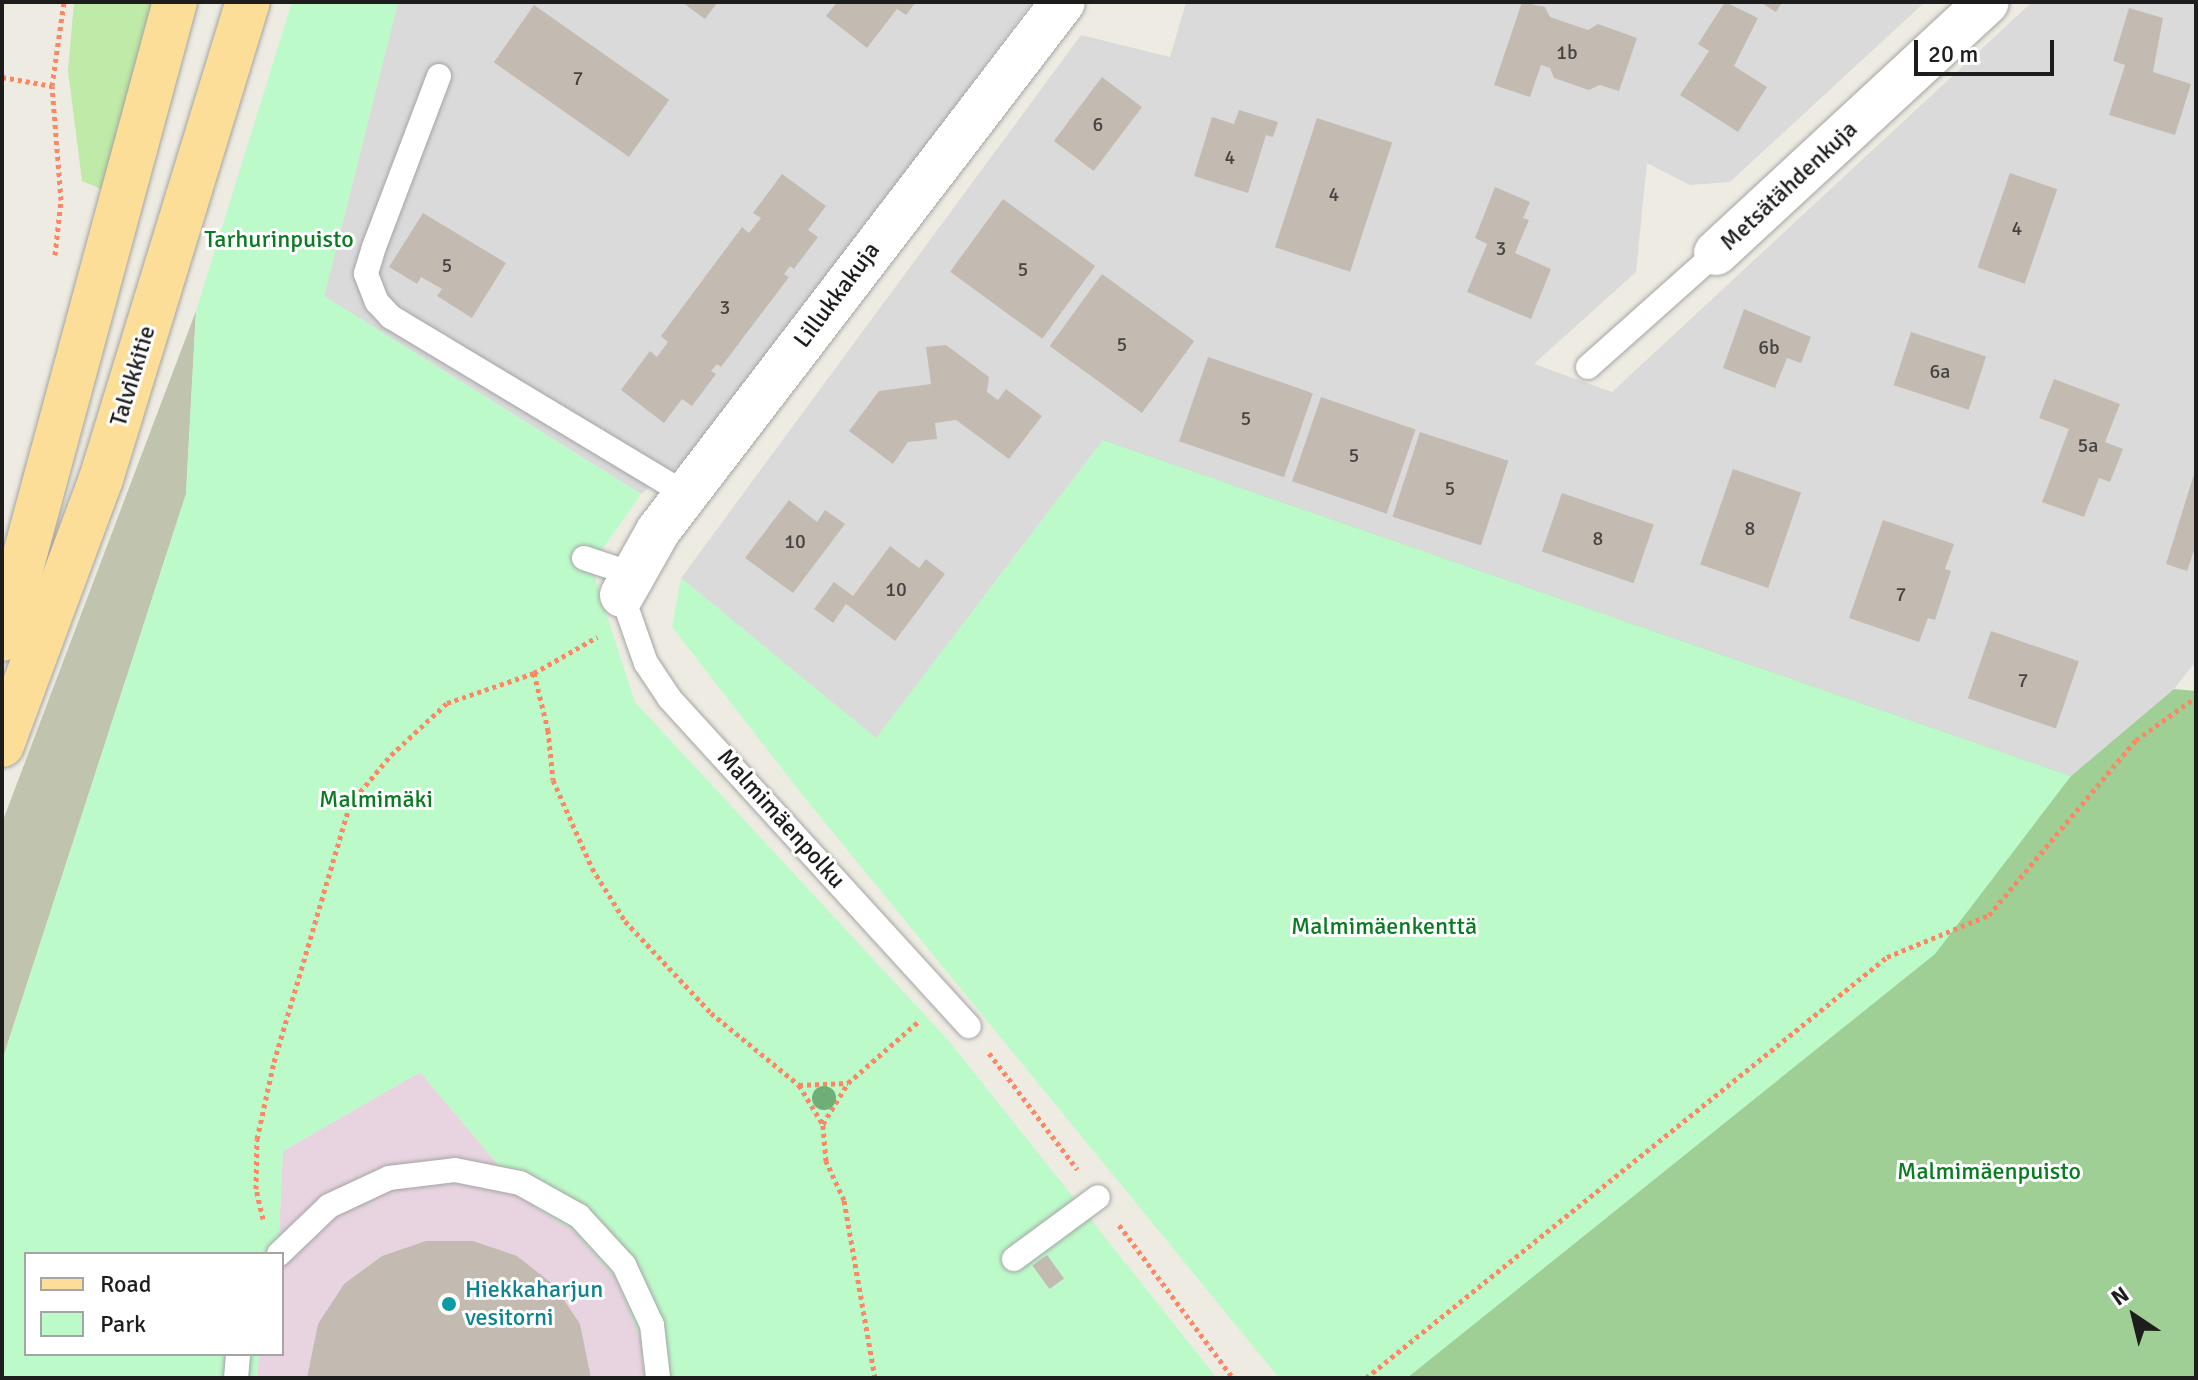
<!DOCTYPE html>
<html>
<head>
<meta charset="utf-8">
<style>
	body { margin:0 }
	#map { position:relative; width:2198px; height:1380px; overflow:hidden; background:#eeece2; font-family:Signika,sans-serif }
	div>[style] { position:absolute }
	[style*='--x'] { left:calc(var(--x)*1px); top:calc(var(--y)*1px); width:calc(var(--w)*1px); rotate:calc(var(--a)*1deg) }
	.residential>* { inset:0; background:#dbdada }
	.industrial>* { inset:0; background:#e8d4e1 }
	.construction>* { inset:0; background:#c0c3ae }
	.grass>* { inset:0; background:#bfeaa7 }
	.forest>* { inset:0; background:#a0cf96 }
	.park>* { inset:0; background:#bdfaca }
	.building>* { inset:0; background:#c3bbb2; transform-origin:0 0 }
	.path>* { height:5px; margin-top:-2.5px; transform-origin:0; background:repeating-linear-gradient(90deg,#fc8765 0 4px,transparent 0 8px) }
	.roads { filter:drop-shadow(0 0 2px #a4a4a4) drop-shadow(0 0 2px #a4a4a4) }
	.service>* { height:24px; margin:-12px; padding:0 12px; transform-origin:12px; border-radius:12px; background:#fff }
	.minor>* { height:44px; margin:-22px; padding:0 22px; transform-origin:22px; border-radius:22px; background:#fff }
	.primary>* { height:44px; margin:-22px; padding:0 22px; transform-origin:22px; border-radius:22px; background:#fdde98 }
	.trees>* { width:24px; height:24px; margin:-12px; border-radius:50%; background:#70ae78 }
	.dots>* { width:22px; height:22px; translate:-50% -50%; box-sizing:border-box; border:4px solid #fff; border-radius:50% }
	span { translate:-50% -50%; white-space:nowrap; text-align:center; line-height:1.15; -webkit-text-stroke:6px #fff; paint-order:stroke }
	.number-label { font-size:20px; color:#464442 }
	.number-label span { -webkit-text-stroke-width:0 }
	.street-label { font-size:24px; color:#1d1d1d }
	.park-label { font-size:24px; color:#097c21 }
	.culture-label { font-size:24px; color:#0d838f }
	.left { translate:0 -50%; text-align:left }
	.frame { position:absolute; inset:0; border:4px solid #1d1d1d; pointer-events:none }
	.legend { position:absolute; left:24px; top:1252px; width:260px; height:104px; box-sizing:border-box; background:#fff; border:2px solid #a5a5a5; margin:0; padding:10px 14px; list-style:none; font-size:24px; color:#1d1d1d }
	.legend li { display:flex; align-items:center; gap:16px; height:40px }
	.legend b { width:40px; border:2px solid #a5a5a5 }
	.north { position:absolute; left:2094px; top:1276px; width:80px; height:80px; -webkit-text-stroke:6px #fff; paint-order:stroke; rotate:325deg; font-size:22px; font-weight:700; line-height:32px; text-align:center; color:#1d1d1d }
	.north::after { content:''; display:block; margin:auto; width:28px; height:36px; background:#1d1d1d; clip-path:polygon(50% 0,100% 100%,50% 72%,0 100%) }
	.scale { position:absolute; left:1914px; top:40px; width:140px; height:36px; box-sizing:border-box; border:4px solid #1d1d1d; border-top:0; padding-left:10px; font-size:24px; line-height:28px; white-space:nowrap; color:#1d1d1d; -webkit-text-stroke:6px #fff; paint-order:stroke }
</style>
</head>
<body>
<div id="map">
	<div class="residential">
		<div style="clip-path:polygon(398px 2px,1032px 2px,708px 443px,641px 494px,324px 296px)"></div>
		<div style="clip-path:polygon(1186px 2px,1925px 2px,1730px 182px,1690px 185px,1647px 163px,1636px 272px,1534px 364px,1612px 392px,2032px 2px,2196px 2px,2196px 661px,2174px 689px,2071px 776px,1103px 440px,876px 739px,681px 578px,1081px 35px,1170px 57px)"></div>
	</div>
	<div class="industrial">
		<div style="clip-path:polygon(420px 1072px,533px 1206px,573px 1230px,616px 1278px,641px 1339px,645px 1378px,257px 1378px,259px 1354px,282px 1354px,278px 1254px,283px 1151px)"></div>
	</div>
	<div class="construction">
		<div style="clip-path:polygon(196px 311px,186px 494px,2px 1061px,2px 823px)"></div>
	</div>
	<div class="grass">
		<div style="clip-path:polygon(74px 2px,155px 2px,106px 191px,82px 181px,68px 71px)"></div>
	</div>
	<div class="forest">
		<div style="clip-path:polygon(1103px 440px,2071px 776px,2174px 689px,2196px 691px,2196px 1378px,1279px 1378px)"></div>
	</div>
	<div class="park">
		<div style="clip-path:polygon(292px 2px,398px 2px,324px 296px,641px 494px,591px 566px,635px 702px,949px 1041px,1217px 1378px,645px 1378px,641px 1339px,616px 1278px,573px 1230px,533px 1206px,420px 1072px,283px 1151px,278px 1254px,26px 1254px,26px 1354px,259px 1354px,257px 1378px,2px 1378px,2px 1061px,186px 494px,196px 311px)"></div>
		<div style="clip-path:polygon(1103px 440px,2071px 776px,1935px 954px,1407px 1378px,1279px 1378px,804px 797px,672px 627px,681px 578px,876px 738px)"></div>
	</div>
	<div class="building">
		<div style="clip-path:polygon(682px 2px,718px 2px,705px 19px)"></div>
		<div style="clip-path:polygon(837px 2px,916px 2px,906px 15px,897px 9px,867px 48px,826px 16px)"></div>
		<div style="clip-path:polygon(1522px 2px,1545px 7px,1550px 17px,1588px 30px,1598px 24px,1637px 38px,1619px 91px,1600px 85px,1589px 90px,1554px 78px,1550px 68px,1541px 65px,1530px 97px,1494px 85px)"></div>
		<div style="clip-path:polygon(1725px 2px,1758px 18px,1734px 66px,1767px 87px,1738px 132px,1680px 95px,1709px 51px,1698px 44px)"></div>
		<div style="clip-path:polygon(1760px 2px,1782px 2px,1776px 12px)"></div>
		<div style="left:534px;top:5px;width:165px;height:70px;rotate:35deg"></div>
		<div style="clip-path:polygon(2129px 8px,2163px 18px,2153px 72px,2191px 84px,2175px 135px,2109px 115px,2125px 65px,2113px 61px)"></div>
		<div style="left:1102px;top:77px;width:50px;height:80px;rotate:37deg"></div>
		<div style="clip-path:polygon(1239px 110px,1278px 122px,1273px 137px,1266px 135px,1248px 193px,1194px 176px,1212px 117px,1234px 124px)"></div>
		<div style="left:1317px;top:118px;width:79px;height:136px;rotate:18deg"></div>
		<div style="left:2010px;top:173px;width:50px;height:100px;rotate:19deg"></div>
		<div style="clip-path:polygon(782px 174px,826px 206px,808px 230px,818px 237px,794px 269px,790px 266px,784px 274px,789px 277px,721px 367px,717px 364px,711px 371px,716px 374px,692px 406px,682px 399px,664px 423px,621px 390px,650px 351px,657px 357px,668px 342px,661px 336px,742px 227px,749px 233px,761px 218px,753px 213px)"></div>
		<div style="clip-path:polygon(1495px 187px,1530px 202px,1523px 218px,1529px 220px,1515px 253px,1551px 269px,1531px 319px,1467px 292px,1487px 244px,1475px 238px)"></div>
		<div style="left:1003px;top:199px;width:114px;height:90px;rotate:36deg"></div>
		<div style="clip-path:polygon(423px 213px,506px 263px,472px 318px,437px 296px,442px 289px,421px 277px,417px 284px,389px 267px)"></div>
		<div style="left:1102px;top:274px;width:114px;height:89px;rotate:36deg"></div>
		<div style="clip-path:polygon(1744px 309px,1811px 337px,1801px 363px,1787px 358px,1775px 388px,1723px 368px)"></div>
		<div style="left:1911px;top:332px;width:79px;height:56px;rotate:18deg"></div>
		<div style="clip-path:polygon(946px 345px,989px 377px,987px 392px,998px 400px,1006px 389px,1042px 416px,1009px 459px,956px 420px,935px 423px,937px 439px,908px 442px,893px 464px,849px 431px,879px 391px,931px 384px,926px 347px)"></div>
		<div style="left:1208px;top:357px;width:111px;height:89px;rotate:19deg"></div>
		<div style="clip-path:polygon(2054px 379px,2120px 404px,2105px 442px,2123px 449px,2110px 482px,2099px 478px,2084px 517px,2042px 502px,2069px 429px,2039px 418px)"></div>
		<div style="left:1321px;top:397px;width:100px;height:89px;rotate:19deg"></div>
		<div style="left:1420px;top:432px;width:93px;height:89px;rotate:18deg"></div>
		<div style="left:1733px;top:469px;width:72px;height:101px;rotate:19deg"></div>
		<div style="clip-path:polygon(2195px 471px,2196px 545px,2187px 571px,2166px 564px)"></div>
		<div style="left:1562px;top:493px;width:97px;height:62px;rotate:19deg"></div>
		<div style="clip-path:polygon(789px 500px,817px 522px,825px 510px,845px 524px,793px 593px,745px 558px)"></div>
		<div style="clip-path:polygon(1883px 520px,1954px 544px,1945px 569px,1951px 571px,1935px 620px,1928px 618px,1919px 642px,1849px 618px)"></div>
		<div style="clip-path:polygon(890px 546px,919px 568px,926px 559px,945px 574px,895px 641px,846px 604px,833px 623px,814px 609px,834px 582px,853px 596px)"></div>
		<div style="left:1991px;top:631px;width:93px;height:71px;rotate:19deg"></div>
		<div style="clip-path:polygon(426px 1241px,473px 1241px,517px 1256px,554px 1285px,580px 1324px,591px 1378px,307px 1378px,318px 1324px,344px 1284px,382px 1256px)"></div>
		<div style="left:1047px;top:1255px;width:29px;height:18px;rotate:54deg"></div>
	</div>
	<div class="path">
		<div style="--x:2;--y:77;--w:51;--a:10.2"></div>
		<div style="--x:55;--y:255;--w:55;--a:-83.8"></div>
		<div style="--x:61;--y:200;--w:114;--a:-94.5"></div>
		<div style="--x:52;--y:86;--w:85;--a:-81.9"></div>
		<div style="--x:534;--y:673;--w:59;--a:76.2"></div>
		<div style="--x:548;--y:730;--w:50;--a:84.3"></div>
		<div style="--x:553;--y:780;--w:96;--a:66.1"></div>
		<div style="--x:592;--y:868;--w:62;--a:58.1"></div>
		<div style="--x:625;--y:921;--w:126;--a:46.9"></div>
		<div style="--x:711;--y:1013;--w:114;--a:39.3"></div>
		<div style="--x:799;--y:1085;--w:49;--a:-2.3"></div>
		<div style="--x:989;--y:1053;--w:146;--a:52.8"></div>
		<div style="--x:799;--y:1085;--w:44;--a:58.8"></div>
		<div style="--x:263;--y:1219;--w:31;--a:-103"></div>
		<div style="--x:256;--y:1189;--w:50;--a:-88.9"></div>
		<div style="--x:257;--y:1139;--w:79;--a:-77.6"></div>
		<div style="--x:274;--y:1062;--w:269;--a:-73.6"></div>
		<div style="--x:350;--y:804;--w:64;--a:-50.1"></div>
		<div style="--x:391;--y:755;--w:76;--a:-42.9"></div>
		<div style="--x:447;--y:703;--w:92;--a:-19"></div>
		<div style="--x:534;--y:673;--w:73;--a:-29.7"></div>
		<div style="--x:1119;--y:1225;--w:191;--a:53.3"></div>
		<div style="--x:875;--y:1378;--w:181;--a:-99.9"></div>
		<div style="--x:844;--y:1200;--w:43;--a:-114.8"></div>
		<div style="--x:826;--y:1161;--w:37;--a:-95"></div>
		<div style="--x:823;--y:1124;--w:48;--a:-58.6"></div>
		<div style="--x:848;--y:1083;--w:94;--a:-41.1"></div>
		<div style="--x:1366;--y:1378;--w:670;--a:-38.94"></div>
		<div style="--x:1887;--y:957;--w:110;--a:-22.4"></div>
		<div style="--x:1989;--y:915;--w:229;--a:-50"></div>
		<div style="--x:2136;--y:740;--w:74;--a:-35.6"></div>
	</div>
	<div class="roads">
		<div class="service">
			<div style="--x:439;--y:76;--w:183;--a:110.8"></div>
			<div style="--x:374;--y:247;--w:28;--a:107"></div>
			<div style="--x:366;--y:274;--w:30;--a:69"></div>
			<div style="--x:377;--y:302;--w:21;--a:47"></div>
			<div style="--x:391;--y:317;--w:344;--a:31"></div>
			<div style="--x:1588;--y:367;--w:171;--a:-41.7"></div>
			<div style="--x:584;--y:558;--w:51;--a:18.4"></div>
			<div style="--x:622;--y:595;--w:72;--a:70.6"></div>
			<div style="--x:646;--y:663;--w:43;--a:56.3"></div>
			<div style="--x:670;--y:699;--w:443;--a:47.6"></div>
			<div style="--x:279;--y:1254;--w:69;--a:-43.8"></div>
			<div style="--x:329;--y:1206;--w:66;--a:-25"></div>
			<div style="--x:389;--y:1178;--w:66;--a:-6.9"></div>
			<div style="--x:455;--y:1170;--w:66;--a:11.3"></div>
			<div style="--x:520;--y:1183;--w:68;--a:29.2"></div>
			<div style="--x:579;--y:1216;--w:67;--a:47.4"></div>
			<div style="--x:624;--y:1265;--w:66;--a:65"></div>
			<div style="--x:652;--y:1325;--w:53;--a:83.5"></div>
			<div style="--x:1014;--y:1259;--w:104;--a:-36.4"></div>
			<div style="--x:236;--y:1378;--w:24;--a:-85"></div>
		</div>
		<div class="minor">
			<div style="--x:1716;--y:253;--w:369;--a:-42.8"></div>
			<div style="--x:622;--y:595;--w:73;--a:-60.6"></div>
			<div style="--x:658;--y:531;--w:666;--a:-52.56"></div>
		</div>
		<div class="primary">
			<div style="--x:2;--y:639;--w:660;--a:-74.81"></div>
			<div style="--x:2;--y:745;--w:284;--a:-69.6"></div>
			<div style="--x:101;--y:479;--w:499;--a:-72.9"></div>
		</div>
	</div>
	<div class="trees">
		<div style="left:824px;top:1098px"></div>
	</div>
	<div class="dots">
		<div style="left:449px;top:1304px;background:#0f9aa8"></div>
	</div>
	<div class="number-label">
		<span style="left:1567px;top:52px">1b</span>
		<span style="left:578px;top:78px">7</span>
		<span style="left:1098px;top:124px">6</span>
		<span style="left:1230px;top:157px">4</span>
		<span style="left:1334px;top:194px">4</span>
		<span style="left:2017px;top:228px">4</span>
		<span style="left:1501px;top:248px">3</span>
		<span style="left:447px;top:265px">5</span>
		<span style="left:1023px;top:269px">5</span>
		<span style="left:725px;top:307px">3</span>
		<span style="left:1122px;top:344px">5</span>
		<span style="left:1769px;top:347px">6b</span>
		<span style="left:1940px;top:371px">6a</span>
		<span style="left:1246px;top:418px">5</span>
		<span style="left:2088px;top:445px">5a</span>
		<span style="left:1354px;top:455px">5</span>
		<span style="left:1450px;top:488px">5</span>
		<span style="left:1750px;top:528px">8</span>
		<span style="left:1598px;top:538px">8</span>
		<span style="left:795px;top:541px">10</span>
		<span style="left:896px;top:589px">10</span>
		<span style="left:1901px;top:594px">7</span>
		<span style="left:2023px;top:680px">7</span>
	</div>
	<div class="street-label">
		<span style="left:1789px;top:186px;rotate:-43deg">Metsätähdenkuja</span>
		<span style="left:837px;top:295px;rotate:-53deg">Lillukkakuja</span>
		<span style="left:133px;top:376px;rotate:-73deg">Talvikkitie</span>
		<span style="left:781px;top:819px;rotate:48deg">Malmimäenpolku</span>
	</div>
	<div class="park-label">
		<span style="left:279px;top:240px">Tarhurinpuisto</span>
		<span style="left:376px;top:800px">Malmimäki</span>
		<span style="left:1384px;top:927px">Malmimäenkenttä</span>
		<span style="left:1989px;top:1172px">Malmimäenpuisto</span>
	</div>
	<div class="culture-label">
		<span class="left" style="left:465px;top:1304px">Hiekkaharjun<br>vesitorni</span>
	</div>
	<div class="frame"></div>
	<ul class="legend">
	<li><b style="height:10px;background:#fdde98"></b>Road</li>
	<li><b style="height:22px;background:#bdfaca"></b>Park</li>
	</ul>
	<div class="north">N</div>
	<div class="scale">20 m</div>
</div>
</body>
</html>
